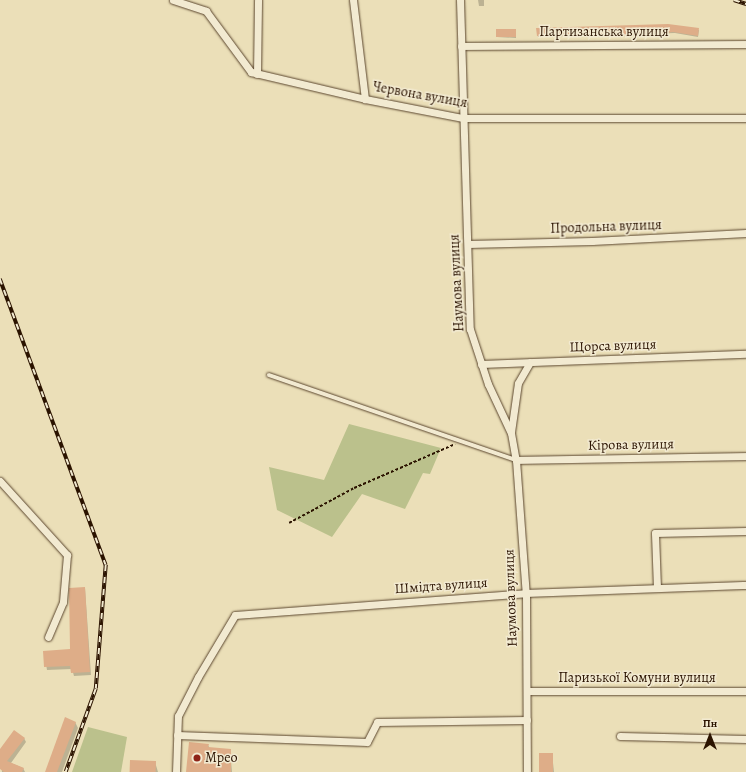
<!DOCTYPE html>
<html>
<head>
<meta charset="utf-8">
<style>
	body { margin:0 }
	#map { position:relative; width:746px; height:772px; overflow:hidden; background:#ebdfb8; font-family:Alegreya,serif }
	div>[style] { position:absolute }
	[style*='--x'] { left:calc(var(--x)*1px); top:calc(var(--y)*1px); width:calc(var(--w)*1px); rotate:calc(var(--a)*1deg) }
	.green>* { inset:0; background:#bbc18c }
	.shadow>* { inset:0; background:#0003 }
	.building>* { inset:0; background:#dead88; transform-origin:0 0 }
	.path>* { height:1.5px; margin-top:-0.75px; transform-origin:0; background:repeating-linear-gradient(90deg,#2b1300 0 3px,transparent 0 5px) }
	.roads { filter:drop-shadow(0 0 1px #5b462e) drop-shadow(0 0 1px #5b462e) }
	.lane>* { height:3.5px; margin:-1.75px; padding:0 1.75px; transform-origin:1.75px; border-radius:1.75px; background:#f2ead1 }
	.street>* { height:7px; margin:-3.5px; padding:0 3.5px; transform-origin:3.5px; border-radius:3.5px; background:#f2ead1 }
	.rail>* { height:3.5px; margin-top:-1.75px; transform-origin:0; background:repeating-linear-gradient(90deg,#f2ead1 0 6px,#2b1300 0 12px); box-sizing:border-box; border-block:1px solid #2b1300 }
	.dots>* { width:11px; height:11px; translate:-50% -50%; box-sizing:border-box; border:2px solid #f2ead1; border-radius:50% }
	span { translate:-50% -50%; white-space:nowrap; text-align:center; line-height:1.15; -webkit-text-stroke:3px #f2ead1; paint-order:stroke }
	.street-label { font-size:14px; color:#2b1300 }
	.poi-label { font-size:14px; color:#2b1300 }
	.left { translate:0 -50%; text-align:left }
	.north { position:absolute; left:690px; top:716px; width:40px; height:40px; -webkit-text-stroke:3px #f2ead1; paint-order:stroke; rotate:0deg; font-size:11px; font-weight:700; line-height:16px; text-align:center; color:#2b1300 }
	.north::after { content:''; display:block; margin:auto; width:14px; height:18px; background:#2b1300; clip-path:polygon(50% 0,100% 100%,50% 72%,0 100%) }
</style>
</head>
<body>
<div id="map">
	<div class="green">
		<div style="clip-path:polygon(349px 424px,441px 448px,430px 474px,423px 473px,405px 509px,362px 494px,332px 537px,277px 510px,269px 467px,324px 480px)"></div>
		<div style="clip-path:polygon(88px 727px,127px 737px,121px 772px,72px 772px)"></div>
	</div>
	<div class="shadow">
		<div style="clip-path:polygon(478px 0,484px 0,484px 6px,479px 6px)"></div>
		<div style="clip-path:polygon(537px 29px,699px 30px,698px 37px,675px 33px,538px 37px)"></div>
		<div style="clip-path:polygon(516px 31px,516px 38px,497px 37px)"></div>
		<div style="clip-path:polygon(85px 588px,91px 675px,74px 676px,72px 669px,47px 670px,44px 652px,71px 650px)"></div>
		<div style="clip-path:polygon(75px 722px,78px 728px,62px 772px,46px 772px)"></div>
		<div style="clip-path:polygon(24px 738px,26px 742px,11px 763px,23px 768px,25px 772px,2px 772px,0 750px)"></div>
		<div style="clip-path:polygon(208px 745px,210px 749px,230px 750px,232px 772px,187px 772px)"></div>
		<div style="clip-path:polygon(552px 754px,554px 772px,540px 772px)"></div>
		<div style="clip-path:polygon(155px 762px,158px 772px,130px 772px)"></div>
	</div>
	<div class="building">
		<div style="clip-path:polygon(668px 24px,699px 28px,698px 36px,673px 32px,649px 35px,537px 36px,536px 28px)"></div>
		<div style="left:516px;top:29px;width:8px;height:20px;rotate:90deg"></div>
		<div style="clip-path:polygon(85px 587px,90px 672px,71px 673px,70px 666px,44px 667px,43px 651px,70px 649px,69px 588px)"></div>
		<div style="clip-path:polygon(65px 717px,76px 722px,57px 772px,45px 772px)"></div>
		<div style="clip-path:polygon(14px 730px,25px 738px,7px 761px,24px 768px,22px 772px,4px 772px,0 769px,0 749px)"></div>
		<div style="clip-path:polygon(189px 742px,209px 744px,208px 747px,231px 749px,231px 772px,186px 772px)"></div>
		<div style="left:539px;top:753px;width:14px;height:19px"></div>
		<div style="left:130px;top:760px;width:26px;height:12px;rotate:2deg"></div>
	</div>
	<div class="path">
		<div style="--x:289;--y:523;--w:74;--a:-28.3"></div>
		<div style="--x:354;--y:488;--w:110;--a:-23.5"></div>
	</div>
	<div class="roads">
		<div class="lane">
			<div style="--x:269;--y:375;--w:261;--a:19"></div>
		</div>
		<div class="street">
			<div style="--x:173;--y:0;--w:35;--a:18"></div>
			<div style="--x:206;--y:11;--w:76;--a:53.6"></div>
			<div style="--x:251;--y:72;--w:117;--a:13.3"></div>
			<div style="--x:365;--y:99;--w:100;--a:11"></div>
			<div style="--x:463;--y:118;--w:283;--a:0"></div>
			<div style="--x:353;--y:0;--w:100;--a:83.1"></div>
			<div style="--x:460;--y:0;--w:329;--a:88.3"></div>
			<div style="--x:470;--y:329;--w:58;--a:71.9"></div>
			<div style="--x:488;--y:384;--w:54;--a:64.9"></div>
			<div style="--x:511;--y:433;--w:27;--a:80"></div>
			<div style="--x:516;--y:460;--w:135;--a:85.8"></div>
			<div style="--x:526;--y:595;--w:177;--a:89.7"></div>
			<div style="--x:461;--y:46;--w:285;--a:-0.4"></div>
			<div style="--x:257;--y:74;--w:74;--a:-89.2"></div>
			<div style="--x:468;--y:244;--w:124;--a:-1.4"></div>
			<div style="--x:592;--y:241;--w:154;--a:-3"></div>
			<div style="--x:481;--y:364;--w:265;--a:-2.2"></div>
			<div style="--x:511;--y:432;--w:49;--a:-81.9"></div>
			<div style="--x:518;--y:383;--w:24;--a:-60"></div>
			<div style="--x:516;--y:460;--w:230;--a:-1"></div>
			<div style="--x:0;--y:481;--w:100;--a:47.8"></div>
			<div style="--x:67;--y:555;--w:47;--a:94.9"></div>
			<div style="--x:63;--y:602;--w:38;--a:113"></div>
			<div style="--x:657;--y:588;--w:55;--a:-92.1"></div>
			<div style="--x:655;--y:533;--w:91;--a:-1.3"></div>
			<div style="--x:527;--y:691;--w:219;--a:0"></div>
			<div style="--x:177;--y:735;--w:190;--a:2.1"></div>
			<div style="--x:367;--y:742;--w:22;--a:-63"></div>
			<div style="--x:377;--y:722;--w:150;--a:-0.8"></div>
			<div style="--x:620;--y:736;--w:126;--a:1.4"></div>
			<div style="--x:176;--y:772;--w:56;--a:-88"></div>
			<div style="--x:178;--y:716;--w:44;--a:-62.9"></div>
			<div style="--x:198;--y:677;--w:72;--a:-59.2"></div>
			<div style="--x:235;--y:615;--w:291;--a:-4.3"></div>
			<div style="--x:525;--y:593;--w:221;--a:-2.1"></div>
		</div>
	</div>
	<div class="rail">
		<div style="--x:734;--y:0;--w:13;--a:18"></div>
		<div style="--x:0;--y:279;--w:305;--a:69.7"></div>
		<div style="--x:106;--y:565;--w:124;--a:94.6"></div>
		<div style="--x:96;--y:689;--w:88;--a:109.9"></div>
	</div>
	<div class="dots">
		<div style="left:197px;top:758px;background:#8f2418"></div>
	</div>
	<div class="street-label">
		<span style="left:604px;top:32px">Партизанська вулиця</span>
		<span style="left:420px;top:95px;rotate:10deg">Червона вулиця</span>
		<span style="left:606px;top:227px;rotate:-2deg">Продольна вулиця</span>
		<span style="left:457px;top:283px;rotate:-93deg">Наумова вулиця</span>
		<span style="left:613px;top:346px;rotate:-2deg">Щорса вулиця</span>
		<span style="left:631px;top:445px;rotate:-1deg">Кірова вулиця</span>
		<span style="left:441px;top:586px;rotate:-4deg">Шмідта вулиця</span>
		<span style="left:511px;top:598px;rotate:-92deg">Наумова вулиця</span>
		<span style="left:637px;top:678px">Паризької Комуни вулиця</span>
	</div>
	<div class="poi-label">
		<span class="left" style="left:205px;top:758px">Мрео</span>
	</div>
	<div class="north">Пн</div>
</div>
</body>
</html>
